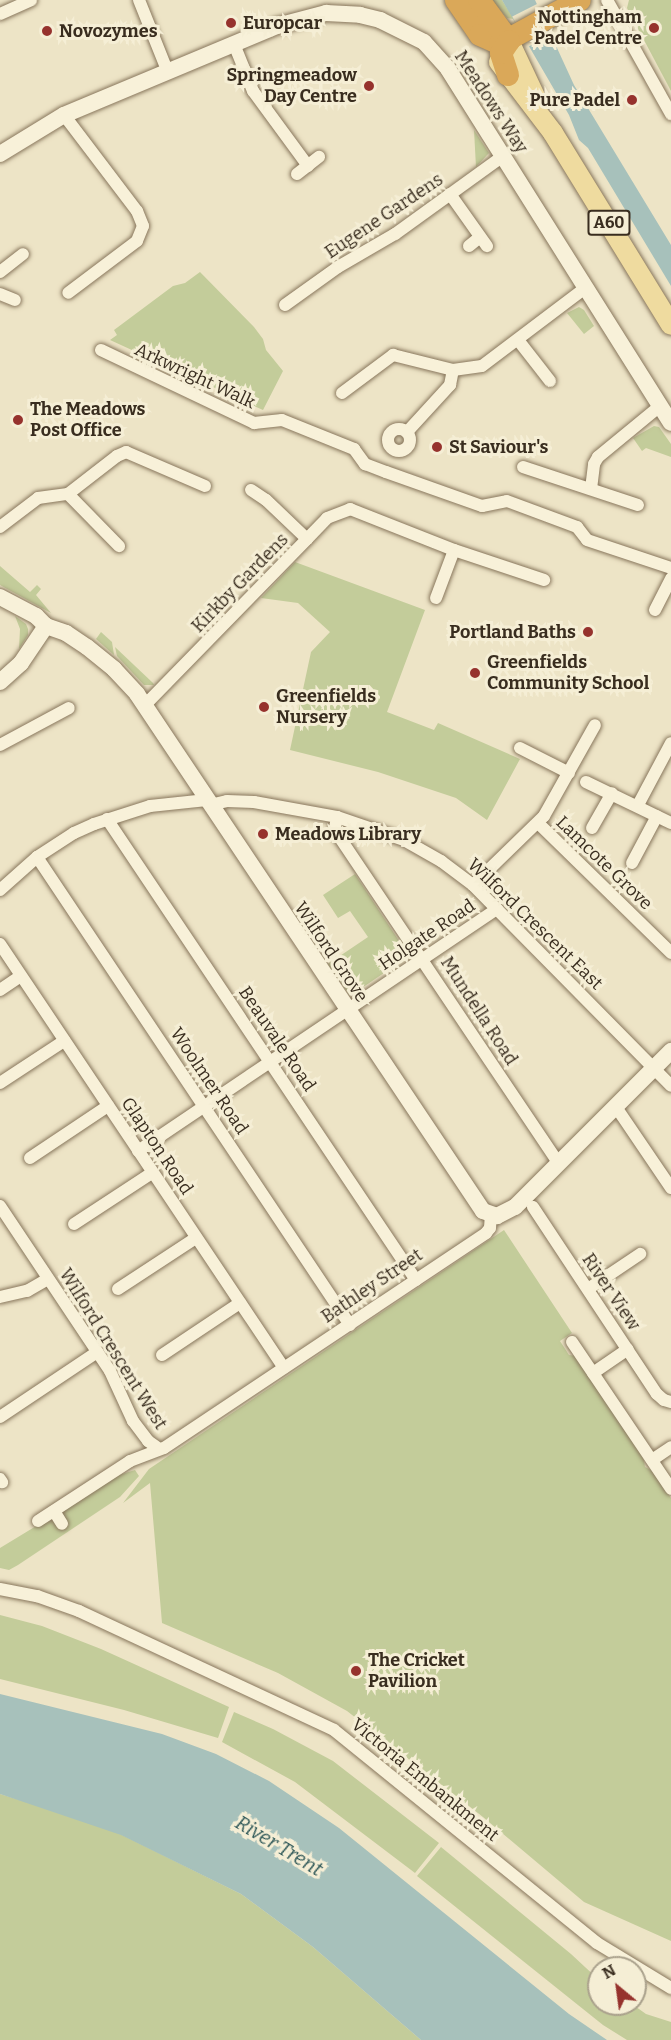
<!DOCTYPE html>
<html>
<head>
<meta charset="utf-8">
<style>
	body { margin:0 }
	#map { position:relative; width:671px; height:2040px; overflow:hidden; background:#ede4c6; font-family:Bitter,serif }
	div>[style] { position:absolute }
	[style*='--x'] { left:calc(var(--x)*1px); top:calc(var(--y)*1px); width:calc(var(--w)*1px); rotate:calc(var(--a)*1deg) }
	.green>* { inset:0; background:#c3cc9a }
	.water>* { inset:0; background:#a7c1bb }
	.pier>* { inset:0; background:#ede4c6; transform-origin:0 0 }
	.roads { filter:drop-shadow(0 0 2px #88765c) drop-shadow(0 0 2px #88765c) }
	.street>* { height:12px; margin:-6px; padding:0 6px; transform-origin:6px; border-radius:6px; background:#f8f1d9 }
	.street>.ring { margin:-6px; padding:0; box-sizing:content-box; background:none; border:12px solid #f8f1d9; border-radius:50% }
	.secondary>* { height:16px; margin:-8px; padding:0 8px; transform-origin:8px; border-radius:8px; background:#f8f1d9 }
	.primary>* { height:20px; margin:-10px; padding:0 10px; transform-origin:10px; border-radius:10px; background:#efdb9f }
	.highway>* { height:22px; margin:-11px; padding:0 11px; transform-origin:11px; border-radius:11px; background:#daa859 }
	.dots>* { width:16px; height:16px; translate:-50% -50%; box-sizing:border-box; border:3px solid #f5eed5; border-radius:50% }
	span { translate:-50% -50%; white-space:nowrap; text-align:center; line-height:1.15; -webkit-text-stroke:6px #f5eed5; paint-order:stroke }
	.shield-label span { padding:2px 4px; background:#f5eed5; border:2px solid; border-radius:4px; -webkit-text-stroke-width:0 }
	.shield-label { font-size:16px; color:#392d1f; font-weight:700 }
	.poi-label { font-size:18px; color:#392d1f; font-weight:700 }
	.right { translate:-100% -50%; text-align:right }
	.left { translate:0 -50%; text-align:left }
	.street-label { font-size:18px; color:#392d1f }
	.water-label { font-size:20px; color:#2f5858; font-style:italic }
	.north { position:absolute; left:587px; top:1956px; width:60px; height:60px; box-sizing:border-box; background:#f5eed5; border:2px solid #aaa18c; border-radius:50%; rotate:331deg; font-size:16px; font-weight:700; line-height:24px; text-align:center; color:#392d1f }
	.north::after { content:''; display:block; margin:auto; width:21px; height:27px; background:#96322d; clip-path:polygon(50% 0,100% 100%,50% 72%,0 100%) }
</style>
</head>
<body>
<div id="map">
	<div class="green">
		<div style="clip-path:polygon(492px 0,502px 0,514px 19px,507px 18px)"></div>
		<div style="clip-path:polygon(629px 0,671px 0,671px 91px,627px 8px)"></div>
		<div style="clip-path:polygon(474px 130px,489px 153px,476px 167px)"></div>
		<div style="clip-path:polygon(200px 272px,254px 327px,263px 339px,266px 350px,283px 371px,263px 410px,110px 340px,117px 335px,114px 330px,173px 286px,185px 283px)"></div>
		<div style="clip-path:polygon(579px 307px,584px 310px,594px 326px,584px 334px,567px 313px)"></div>
		<div style="clip-path:polygon(654px 426px,659px 427px,671px 444px,671px 457px,646px 448px,642px 451px,633px 438px)"></div>
		<div style="clip-path:polygon(295px 562px,425px 610px,387px 712px,434px 730px,438px 723px,520px 759px,487px 820px,456px 798px,378px 772px,290px 750px,311px 652px,330px 632px,298px 603px,261px 598px)"></div>
		<div style="clip-path:polygon(0 566px,30px 592px,37px 585px,41px 589px,36px 595px,51px 613px,0 585px)"></div>
		<div style="clip-path:polygon(15px 616px,26px 624px,28px 629px,28px 635px,19px 649px,20px 629px)"></div>
		<div style="clip-path:polygon(101px 632px,112px 642px,114px 655px,96px 639px)"></div>
		<div style="clip-path:polygon(115px 647px,153px 683px,154px 685px,144px 685px,117px 656px)"></div>
		<div style="clip-path:polygon(355px 874px,409px 956px,350px 996px,328px 964px,368px 937px,350px 911px,338px 918px,323px 895px)"></div>
		<div style="clip-path:polygon(504px 1230px,572px 1333px,560px 1341px,569px 1355px,576px 1356px,643px 1455px,645px 1467px,653px 1471px,671px 1498px,671px 1941px,584px 1902px,483px 1817px,347px 1711px,278px 1673px,162px 1623px,150px 1483px,123px 1503px,149px 1469px)"></div>
		<div style="clip-path:polygon(135px 1470px,139px 1476px,120px 1497px,18px 1565px,9px 1570px,0 1568px,0 1548px,51px 1517px,60px 1530px,69px 1525px,61px 1510px,119px 1475px)"></div>
		<div style="clip-path:polygon(0 1615px,42px 1626px,101px 1649px,229px 1707px,218px 1738px,124px 1710px,0 1679px)"></div>
		<div style="clip-path:polygon(234px 1712px,273px 1729px,333px 1761px,439px 1843px,415px 1873px,295px 1782px,222px 1742px)"></div>
		<div style="clip-path:polygon(0 1794px,104px 1826px,241px 1894px,313px 1947px,421px 2040px,0 2040px)"></div>
		<div style="clip-path:polygon(441px 1847px,571px 1954px,599px 1980px,599px 2004px,632px 2004px,646px 2014px,671px 2022px,671px 2040px,627px 2040px,603px 2025px,417px 1876px)"></div>
	</div>
	<div class="water">
		<div style="clip-path:polygon(502px 0,535px 0,574px 85px,671px 245px,671px 286px,588px 148px,579px 140px,569px 115px)"></div>
		<div style="clip-path:polygon(0 1694px,162px 1734px,216px 1754px,269px 1781px,339px 1828px,569px 2014px,607px 2040px,421px 2040px,313px 1947px,241px 1894px,121px 1835px,0 1794px)"></div>
	</div>
	<div class="pier">
		<div style="left:539px;top:3px;width:34px;height:30px;rotate:63deg"></div>
	</div>
	<div class="roads">
		<div class="street">
			<div style="--x:139;--y:0;--w:75;--a:68.2"></div>
			<div style="--x:607;--y:0;--w:131;--a:60.7"></div>
			<div style="--x:0;--y:14;--w:34;--a:-24"></div>
			<div style="--x:234;--y:44;--w:51;--a:68"></div>
			<div style="--x:253;--y:91;--w:93;--a:53.7"></div>
			<div style="--x:64;--y:115;--w:121;--a:52.8"></div>
			<div style="--x:137;--y:211;--w:16;--a:68"></div>
			<div style="--x:143;--y:226;--w:16;--a:112"></div>
			<div style="--x:137;--y:241;--w:86;--a:143"></div>
			<div style="--x:297;--y:174;--w:28;--a:-38"></div>
			<div style="--x:450;--y:194;--w:64;--a:54.6"></div>
			<div style="--x:469;--y:246;--w:14;--a:-39"></div>
			<div style="--x:0;--y:272;--w:29;--a:-38"></div>
			<div style="--x:0;--y:294;--w:16;--a:22"></div>
			<div style="--x:285;--y:305;--w:65;--a:-35.6"></div>
			<div style="--x:338;--y:267;--w:66;--a:-30.1"></div>
			<div style="--x:395;--y:234;--w:133;--a:-35.8"></div>
			<div style="--x:518;--y:340;--w:52;--a:52"></div>
			<div style="--x:101;--y:350;--w:170;--a:25.5"></div>
			<div style="--x:254;--y:423;--w:28;--a:-6"></div>
			<div style="--x:282;--y:420;--w:78;--a:21.9"></div>
			<div style="--x:354;--y:449;--w:19;--a:54"></div>
			<div style="--x:365;--y:464;--w:22;--a:21"></div>
			<div style="--x:386;--y:472;--w:102;--a:19.5"></div>
			<div style="--x:482;--y:506;--w:25;--a:-11"></div>
			<div style="--x:507;--y:501;--w:75;--a:20.4"></div>
			<div style="--x:577;--y:527;--w:16;--a:52"></div>
			<div style="--x:587;--y:540;--w:89;--a:18.4"></div>
			<div style="--x:342;--y:393;--w:64;--a:-36.7"></div>
			<div style="--x:393;--y:355;--w:62;--a:14"></div>
			<div class="ring" style="left:388px;top:429px;width:10px;height:10px"></div>
			<div style="--x:407;--y:432;--w:64;--a:-47.5"></div>
			<div style="--x:450;--y:385;--w:15;--a:-79"></div>
			<div style="--x:453;--y:370;--w:29;--a:-8"></div>
			<div style="--x:482;--y:366;--w:129;--a:-37.1"></div>
			<div style="--x:523;--y:467;--w:121;--a:18.3"></div>
			<div style="--x:591;--y:489;--w:25;--a:-83"></div>
			<div style="--x:594;--y:464;--w:8;--a:-60"></div>
			<div style="--x:598;--y:457;--w:80;--a:-39.4"></div>
			<div style="--x:68;--y:494;--w:73;--a:45.6"></div>
			<div style="--x:0;--y:527;--w:48;--a:-37.3"></div>
			<div style="--x:38;--y:498;--w:30;--a:-8"></div>
			<div style="--x:68;--y:494;--w:62;--a:-37.8"></div>
			<div style="--x:117;--y:456;--w:10;--a:-24"></div>
			<div style="--x:126;--y:452;--w:86;--a:23.3"></div>
			<div style="--x:307;--y:539;--w:29;--a:-46"></div>
			<div style="--x:327;--y:518;--w:25;--a:-21"></div>
			<div style="--x:350;--y:509;--w:112;--a:21.5"></div>
			<div style="--x:454;--y:550;--w:95;--a:18.4"></div>
			<div style="--x:436;--y:598;--w:51;--a:-69.4"></div>
			<div style="--x:655;--y:610;--w:36;--a:-63"></div>
			<div style="--x:145;--y:705;--w:232;--a:-45.7"></div>
			<div style="--x:307;--y:539;--w:57;--a:-136.4"></div>
			<div style="--x:266;--y:500;--w:18;--a:-146"></div>
			<div style="--x:0;--y:745;--w:78;--a:-28.2"></div>
			<div style="--x:520;--y:748;--w:55;--a:27"></div>
			<div style="--x:586;--y:782;--w:94;--a:25.8"></div>
			<div style="--x:210;--y:805;--w:17;--a:-13"></div>
			<div style="--x:227;--y:801;--w:27;--a:2"></div>
			<div style="--x:254;--y:802;--w:84;--a:10.2"></div>
			<div style="--x:337;--y:817;--w:71;--a:18.9"></div>
			<div style="--x:404;--y:840;--w:43;--a:29.6"></div>
			<div style="--x:441;--y:861;--w:40;--a:37"></div>
			<div style="--x:473;--y:885;--w:282;--a:45.4"></div>
			<div style="--x:638;--y:805;--w:70;--a:-62"></div>
			<div style="--x:337;--y:817;--w:11;--a:100"></div>
			<div style="--x:335;--y:828;--w:8;--a:67"></div>
			<div style="--x:338;--y:835;--w:396;--a:56.1"></div>
			<div style="--x:107;--y:819;--w:555;--a:56.17"></div>
			<div style="--x:538;--y:823;--w:186;--a:44.3"></div>
			<div style="--x:592;--y:828;--w:40;--a:-60.3"></div>
			<div style="--x:37;--y:857;--w:563;--a:56.23"></div>
			<div style="--x:632;--y:863;--w:53;--a:-62"></div>
			<div style="--x:473;--y:885;--w:99;--a:-44.2"></div>
			<div style="--x:544;--y:816;--w:104;--a:-60.7"></div>
			<div style="--x:0;--y:890;--w:50;--a:-41.7"></div>
			<div style="--x:37;--y:857;--w:44;--a:-33"></div>
			<div style="--x:74;--y:833;--w:22;--a:-24"></div>
			<div style="--x:94;--y:824;--w:59;--a:-17.8"></div>
			<div style="--x:150;--y:806;--w:57;--a:-6"></div>
			<div style="--x:0;--y:944;--w:510;--a:56.19"></div>
			<div style="--x:0;--y:990;--w:25;--a:-34"></div>
			<div style="--x:0;--y:1083;--w:77;--a:-33.3"></div>
			<div style="--x:616;--y:1107;--w:98;--a:55.8"></div>
			<div style="--x:138;--y:1151;--w:433;--a:-34"></div>
			<div style="--x:30;--y:1158;--w:94;--a:-33.7"></div>
			<div style="--x:0;--y:1206;--w:198;--a:56.3"></div>
			<div style="--x:110;--y:1371;--w:55;--a:65.3"></div>
			<div style="--x:133;--y:1421;--w:25;--a:53"></div>
			<div style="--x:148;--y:1441;--w:12;--a:35"></div>
			<div style="--x:533;--y:1207;--w:224;--a:56.5"></div>
			<div style="--x:657;--y:1394;--w:9;--a:41"></div>
			<div style="--x:664;--y:1400;--w:7;--a:16"></div>
			<div style="--x:74;--y:1224;--w:93;--a:-33.2"></div>
			<div style="--x:118;--y:1289;--w:93;--a:-33.2"></div>
			<div style="--x:588;--y:1289;--w:63;--a:-33.9"></div>
			<div style="--x:0;--y:1297;--w:28;--a:-13"></div>
			<div style="--x:27;--y:1291;--w:24;--a:-30"></div>
			<div style="--x:572;--y:1342;--w:177;--a:56"></div>
			<div style="--x:162;--y:1355;--w:94;--a:-33.7"></div>
			<div style="--x:593;--y:1373;--w:42;--a:-34.4"></div>
			<div style="--x:0;--y:1417;--w:117;--a:-33.8"></div>
			<div style="--x:652;--y:1460;--w:23;--a:-34"></div>
			<div style="--x:0;--y:1479;--w:4;--a:56"></div>
			<div style="--x:54;--y:1511;--w:15;--a:58"></div>
			<div style="--x:38;--y:1521;--w:110;--a:-33.1"></div>
			<div style="--x:130;--y:1461;--w:36;--a:-21"></div>
			<div style="--x:164;--y:1448;--w:387;--a:-33.7"></div>
			<div style="--x:486;--y:1233;--w:6;--a:-51"></div>
			<div style="--x:490;--y:1228;--w:13;--a:-86"></div>
			<div style="--x:0;--y:1589;--w:38;--a:11"></div>
			<div style="--x:37;--y:1596;--w:45;--a:19.7"></div>
			<div style="--x:79;--y:1611;--w:281;--a:25"></div>
			<div style="--x:334;--y:1730;--w:338;--a:39"></div>
			<div style="--x:597;--y:1943;--w:87;--a:31.3"></div>
		</div>
		<div class="secondary">
			<div style="--x:0;--y:154;--w:75;--a:-31.4"></div>
			<div style="--x:64;--y:115;--w:231;--a:-22.7"></div>
			<div style="--x:277;--y:26;--w:51;--a:-14.9"></div>
			<div style="--x:326;--y:13;--w:34;--a:3"></div>
			<div style="--x:360;--y:15;--w:21;--a:14"></div>
			<div style="--x:380;--y:20;--w:49;--a:26.6"></div>
			<div style="--x:424;--y:42;--w:36;--a:48"></div>
			<div style="--x:448;--y:69;--w:418;--a:57.8"></div>
			<div style="--x:0;--y:597;--w:41;--a:27.8"></div>
			<div style="--x:36;--y:616;--w:14;--a:45"></div>
			<div style="--x:46;--y:626;--w:21;--a:19"></div>
			<div style="--x:66;--y:633;--w:25;--a:34"></div>
			<div style="--x:87;--y:647;--w:35;--a:39"></div>
			<div style="--x:114;--y:669;--w:34;--a:47"></div>
			<div style="--x:137;--y:694;--w:622;--a:56.21"></div>
			<div style="--x:483;--y:1211;--w:15;--a:20"></div>
			<div style="--x:497;--y:1216;--w:20;--a:-27"></div>
			<div style="--x:515;--y:1207;--w:221;--a:-45"></div>
			<div style="--x:0;--y:682;--w:28;--a:-42"></div>
			<div style="--x:21;--y:663;--w:45;--a:-56"></div>
		</div>
		<div class="primary">
			<div style="--x:509;--y:41;--w:68;--a:64.9"></div>
			<div style="--x:499;--y:62;--w:89;--a:52.7"></div>
			<div style="--x:553;--y:133;--w:225;--a:58.4"></div>
		</div>
		<div class="highway">
			<div style="--x:456;--y:0;--w:42;--a:55.6"></div>
			<div style="--x:480;--y:35;--w:22;--a:24"></div>
			<div style="--x:500;--y:44;--w:91;--a:-28.8"></div>
			<div style="--x:479;--y:0;--w:51;--a:53.8"></div>
			<div style="--x:508;--y:75;--w:23;--a:-108"></div>
			<div style="--x:501;--y:53;--w:14;--a:-56"></div>
		</div>
	</div>
	<div class="dots">
		<div style="left:231px;top:23px;background:#96322d"></div>
		<div style="left:654px;top:28px;background:#96322d"></div>
		<div style="left:47px;top:31px;background:#96322d"></div>
		<div style="left:369px;top:86px;background:#96322d"></div>
		<div style="left:632px;top:100px;background:#96322d"></div>
		<div style="left:18px;top:420px;background:#96322d"></div>
		<div style="left:437px;top:447px;background:#96322d"></div>
		<div style="left:588px;top:632px;background:#96322d"></div>
		<div style="left:475px;top:673px;background:#96322d"></div>
		<div style="left:264px;top:707px;background:#96322d"></div>
		<div style="left:263px;top:834px;background:#96322d"></div>
		<div style="left:356px;top:1671px;background:#96322d"></div>
	</div>
	<div class="shield-label">
		<span style="left:609px;top:223px">A60</span>
	</div>
	<div class="poi-label">
		<span class="right" style="left:642px;top:28px">Nottingham<br>Padel Centre</span>
		<span class="left" style="left:243px;top:23px">Europcar</span>
		<span class="left" style="left:59px;top:31px">Novozymes</span>
		<span class="right" style="left:357px;top:86px">Springmeadow<br>Day Centre</span>
		<span class="right" style="left:620px;top:100px">Pure Padel</span>
		<span class="left" style="left:30px;top:420px">The Meadows<br>Post Office</span>
		<span class="left" style="left:449px;top:447px">St Saviour's</span>
		<span class="right" style="left:576px;top:632px">Portland Baths</span>
		<span class="left" style="left:487px;top:673px">Greenfields<br>Community School</span>
		<span class="left" style="left:276px;top:707px">Greenfields<br>Nursery</span>
		<span class="left" style="left:275px;top:834px">Meadows Library</span>
		<span class="left" style="left:368px;top:1671px">The Cricket<br>Pavilion</span>
	</div>
	<div class="street-label">
		<span style="left:491px;top:102px;rotate:57deg">Meadows Way</span>
		<span style="left:384px;top:216px;rotate:-34deg">Eugene Gardens</span>
		<span style="left:195px;top:376px;rotate:25deg">Arkwright Walk</span>
		<span style="left:240px;top:583px;rotate:-46deg">Kirkby Gardens</span>
		<span style="left:604px;top:863px;rotate:44deg">Lamcote Grove</span>
		<span style="left:535px;top:924px;rotate:44deg">Wilford Crescent East</span>
		<span style="left:427px;top:935px;rotate:-34deg">Holgate Road</span>
		<span style="left:331px;top:952px;rotate:56deg">Wilford Grove</span>
		<span style="left:479px;top:1011px;rotate:57deg">Mundella Road</span>
		<span style="left:277px;top:1039px;rotate:56deg">Beauvale Road</span>
		<span style="left:209px;top:1081px;rotate:56deg">Woolmer Road</span>
		<span style="left:157px;top:1146px;rotate:56deg">Glapton Road</span>
		<span style="left:372px;top:1286px;rotate:-34deg">Bathley Street</span>
		<span style="left:611px;top:1292px;rotate:56deg">River View</span>
		<span style="left:113px;top:1349px;rotate:58deg">Wilford Crescent West</span>
		<span style="left:425px;top:1780px;rotate:39deg">Victoria Embankment</span>
	</div>
	<div class="water-label">
		<span style="left:279px;top:1846px;rotate:31deg">River Trent</span>
	</div>
	<div class="north">N</div>
</div>
</body>
</html>
